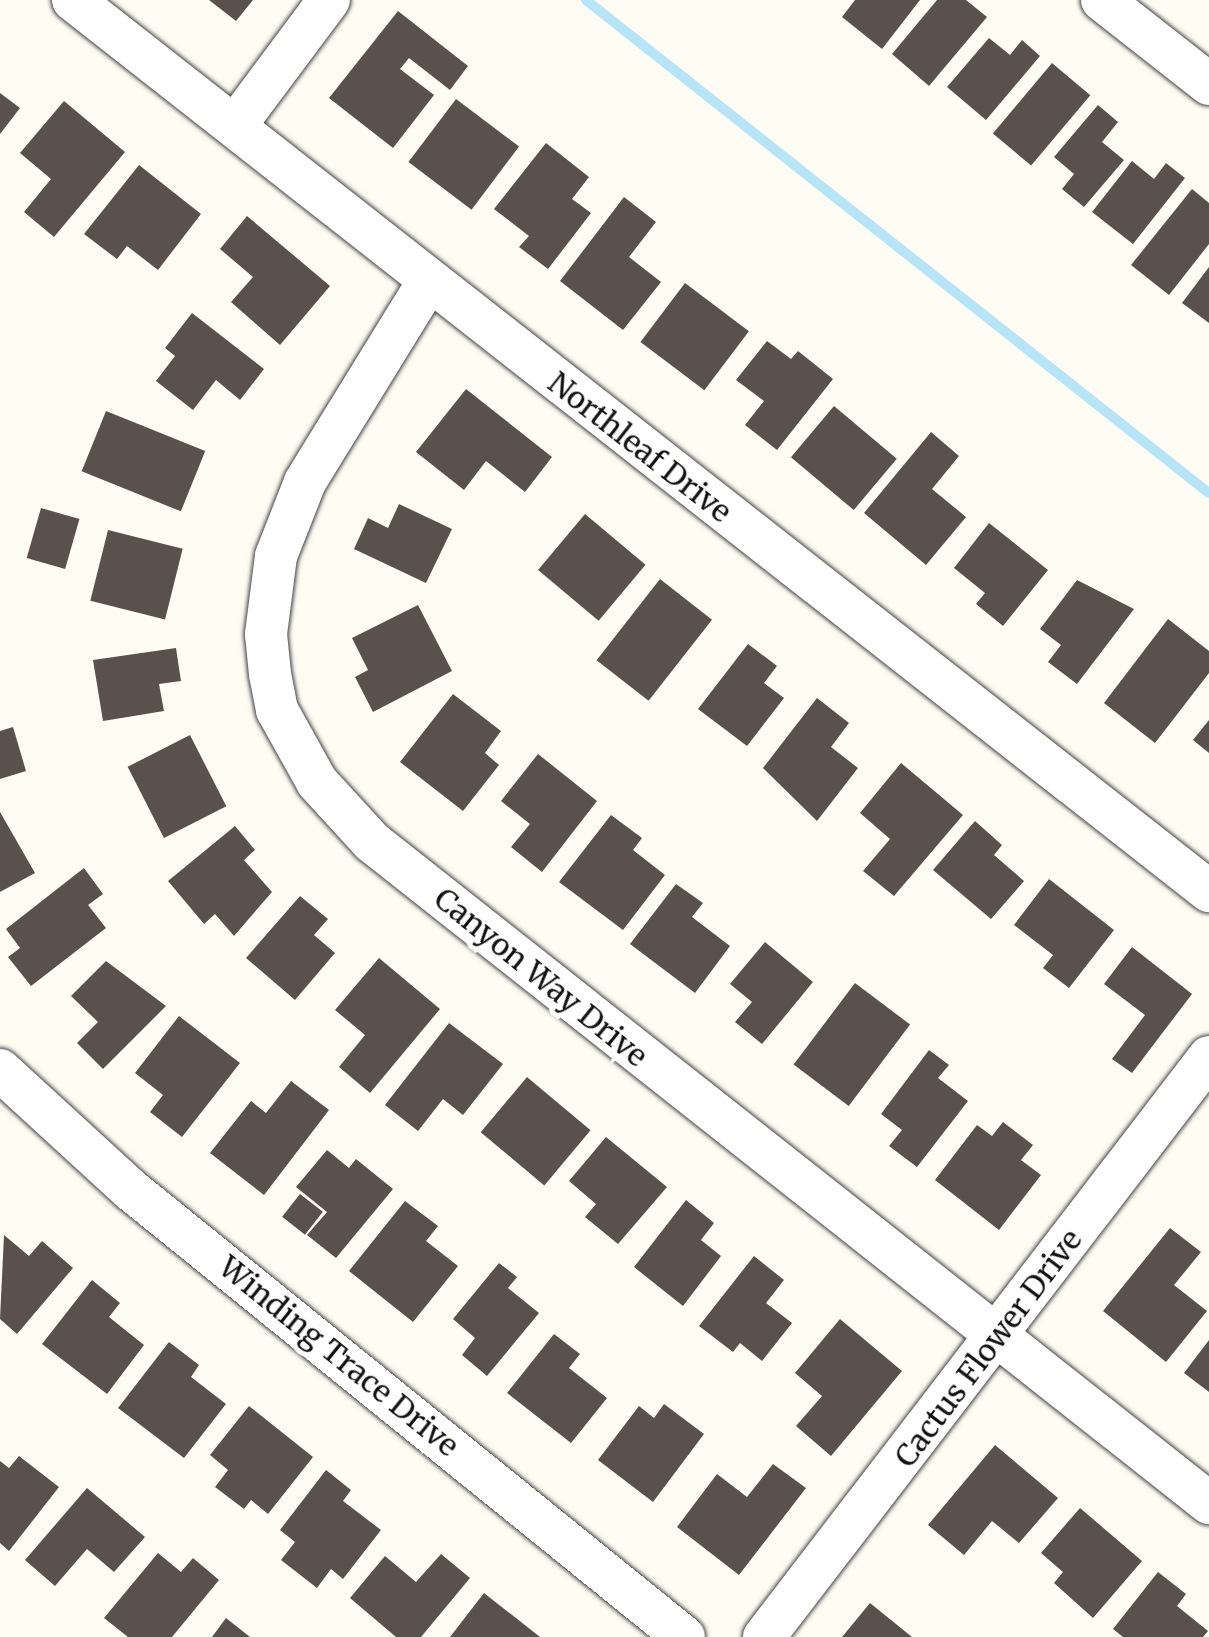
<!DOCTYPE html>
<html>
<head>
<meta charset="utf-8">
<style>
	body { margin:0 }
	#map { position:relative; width:1209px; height:1637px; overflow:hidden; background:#fffcf4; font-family:Merriweather,serif }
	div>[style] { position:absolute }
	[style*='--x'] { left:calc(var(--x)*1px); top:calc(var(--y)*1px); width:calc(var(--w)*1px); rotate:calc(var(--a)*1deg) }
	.stream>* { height:10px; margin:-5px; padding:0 5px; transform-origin:5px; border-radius:5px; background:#b7e5f8 }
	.building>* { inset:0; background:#5a504c; transform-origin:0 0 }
	.roads { filter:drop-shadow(0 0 2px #434343) drop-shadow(0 0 2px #434343) }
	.minor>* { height:42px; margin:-21px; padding:0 21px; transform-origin:21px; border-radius:21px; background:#fff }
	span { translate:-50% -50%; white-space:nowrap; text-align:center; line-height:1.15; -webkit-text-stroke:10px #fff; paint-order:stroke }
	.street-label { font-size:30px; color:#101010 }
</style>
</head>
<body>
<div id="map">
	<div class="stream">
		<div style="--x:586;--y:0;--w:794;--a:38.36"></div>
	</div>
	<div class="building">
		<div style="clip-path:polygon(209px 0,253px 0,236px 21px)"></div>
		<div style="clip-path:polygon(855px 0,920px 0,882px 49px,842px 17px)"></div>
		<div style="clip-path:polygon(937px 0,966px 0,987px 17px,929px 86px,892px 54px)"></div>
		<div style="clip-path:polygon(398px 11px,468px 66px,450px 90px,409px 58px,400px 69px,434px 95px,393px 148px,329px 98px)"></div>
		<div style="clip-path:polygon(989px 38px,1010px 55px,1022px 40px,1040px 56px,986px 120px,947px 87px)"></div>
		<div style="left:1052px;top:63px;width:50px;height:92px;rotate:40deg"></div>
		<div style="clip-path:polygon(0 93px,20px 108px,0 134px)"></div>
		<div style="left:456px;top:99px;width:79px;height:79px;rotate:37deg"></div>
		<div style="clip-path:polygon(64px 101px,125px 152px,54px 237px,24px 212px,51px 179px,20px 153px)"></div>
		<div style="clip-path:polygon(1098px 105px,1118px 122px,1102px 142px,1124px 160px,1084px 207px,1062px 189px,1074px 174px,1054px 157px)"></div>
		<div style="clip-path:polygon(546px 143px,589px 177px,572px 199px,591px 213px,548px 269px,519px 247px,529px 236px,494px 209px)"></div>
		<div style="clip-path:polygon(1132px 161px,1154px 179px,1166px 163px,1185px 178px,1133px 244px,1092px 212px)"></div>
		<div style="clip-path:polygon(139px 165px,201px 214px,158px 270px,127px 246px,117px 259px,84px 234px)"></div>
		<div style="clip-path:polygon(1192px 189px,1209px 203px,1209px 244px,1169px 295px,1131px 265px)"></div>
		<div style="clip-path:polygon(624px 197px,656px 222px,629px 257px,661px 282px,623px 330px,560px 281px)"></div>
		<div style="clip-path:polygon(247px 216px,330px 286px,280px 345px,231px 302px,253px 277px,220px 249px)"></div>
		<div style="clip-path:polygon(1209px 267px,1209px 323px,1182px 303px)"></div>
		<div style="left:685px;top:283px;width:80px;height:74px;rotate:37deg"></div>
		<div style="clip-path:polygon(192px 313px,264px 369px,240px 400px,216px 380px,193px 410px,156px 381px,175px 356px,165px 348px)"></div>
		<div style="clip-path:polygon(767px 341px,791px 359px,798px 351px,833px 379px,777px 450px,745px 425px,764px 401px,736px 380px)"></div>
		<div style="clip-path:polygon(466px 389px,552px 457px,525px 492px,486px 461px,464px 490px,416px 452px)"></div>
		<div style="left:834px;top:406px;width:82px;height:67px;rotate:40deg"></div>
		<div style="left:106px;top:411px;width:107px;height:65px;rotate:22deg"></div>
		<div style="clip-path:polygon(931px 432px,959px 456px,932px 489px,966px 517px,926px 565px,864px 513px)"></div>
		<div style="clip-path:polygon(399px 504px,452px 529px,426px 583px,354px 549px,368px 518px,388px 528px)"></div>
		<div style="left:41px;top:508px;width:40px;height:52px;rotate:16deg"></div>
		<div style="left:585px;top:514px;width:79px;height:73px;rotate:40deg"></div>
		<div style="clip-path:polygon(989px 523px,1048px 570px,1003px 626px,976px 604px,985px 593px,954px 568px)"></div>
		<div style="left:108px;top:530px;width:77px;height:73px;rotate:14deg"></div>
		<div style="left:660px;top:579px;width:66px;height:103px;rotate:38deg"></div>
		<div style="clip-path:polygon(1077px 580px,1134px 609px,1077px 684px,1048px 662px,1061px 645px,1040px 629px)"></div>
		<div style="clip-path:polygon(418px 605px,452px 671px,373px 712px,355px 677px,368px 670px,352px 638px)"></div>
		<div style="clip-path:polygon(1168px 619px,1209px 651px,1209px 673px,1155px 743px,1104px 703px)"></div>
		<div style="clip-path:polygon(748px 644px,777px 666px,764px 683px,784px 698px,747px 746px,698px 709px)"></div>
		<div style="clip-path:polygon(176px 648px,181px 681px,159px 684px,164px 711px,103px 721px,93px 660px)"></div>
		<div style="clip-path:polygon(453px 694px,501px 731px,485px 753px,499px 765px,463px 811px,400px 762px)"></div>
		<div style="clip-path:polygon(817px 698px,849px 723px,831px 747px,858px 768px,817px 821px,763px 768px)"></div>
		<div style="clip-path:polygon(1209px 720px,1209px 753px,1193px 740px)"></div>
		<div style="clip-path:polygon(13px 727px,26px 771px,0 779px,0 731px)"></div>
		<div style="left:190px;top:735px;width:80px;height:70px;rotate:63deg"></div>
		<div style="clip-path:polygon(538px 754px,597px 801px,542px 872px,511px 847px,530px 824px,501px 801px)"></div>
		<div style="clip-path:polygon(901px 763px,963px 815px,894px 896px,863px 871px,890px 839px,860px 813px)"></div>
		<div style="clip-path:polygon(0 812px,35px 873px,0 892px)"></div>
		<div style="clip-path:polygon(611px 815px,642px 838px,633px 850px,665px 875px,623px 930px,559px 882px)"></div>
		<div style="clip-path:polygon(975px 821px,1002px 845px,994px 855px,1024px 881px,991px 919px,933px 870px)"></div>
		<div style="clip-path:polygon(235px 826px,255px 850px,244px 860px,272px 892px,234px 936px,215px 914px,204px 924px,168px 881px)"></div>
		<div style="clip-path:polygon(84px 868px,103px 894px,88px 905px,106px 928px,31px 986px,8px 957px,20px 948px,6px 929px)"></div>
		<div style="clip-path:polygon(1049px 879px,1114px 930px,1069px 988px,1043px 968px,1053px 955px,1014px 925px)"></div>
		<div style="clip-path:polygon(676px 884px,703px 903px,692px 917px,730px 946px,695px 993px,630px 944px)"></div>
		<div style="clip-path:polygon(300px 896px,328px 919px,314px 935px,335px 953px,295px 1000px,246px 958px)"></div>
		<div style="clip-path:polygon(765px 942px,813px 982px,762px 1044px,735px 1022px,752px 1002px,730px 984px)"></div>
		<div style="clip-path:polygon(1132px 947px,1192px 994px,1132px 1073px,1112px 1059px,1145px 1015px,1104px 984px)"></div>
		<div style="clip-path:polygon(379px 958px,440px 1009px,370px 1093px,339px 1067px,365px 1035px,335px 1010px)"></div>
		<div style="clip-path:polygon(106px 961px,166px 1006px,103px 1069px,77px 1043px,98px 1022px,71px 996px)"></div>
		<div style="left:855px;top:983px;width:69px;height:102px;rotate:37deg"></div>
		<div style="clip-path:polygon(179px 1016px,240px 1063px,182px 1137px,150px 1112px,163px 1095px,135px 1073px)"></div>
		<div style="clip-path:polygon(449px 1023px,503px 1064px,463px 1115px,443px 1099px,418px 1131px,385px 1105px)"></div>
		<div style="clip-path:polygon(929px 1050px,949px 1065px,938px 1078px,968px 1101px,917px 1167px,889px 1146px,902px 1130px,881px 1114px)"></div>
		<div style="left:527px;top:1077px;width:83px;height:72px;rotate:40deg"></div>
		<div style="clip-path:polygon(291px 1081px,329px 1110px,264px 1195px,210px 1153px,251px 1101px,266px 1113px)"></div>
		<div style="clip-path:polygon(1003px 1122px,1033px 1145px,1021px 1160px,1041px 1175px,999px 1230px,935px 1180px,977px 1125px,992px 1136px)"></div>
		<div style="clip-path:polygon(606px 1137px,667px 1187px,618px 1244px,585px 1217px,596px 1204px,569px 1181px)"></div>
		<div style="clip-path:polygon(327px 1150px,349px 1168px,356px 1159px,393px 1189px,336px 1258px,307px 1235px,327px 1212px,296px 1187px)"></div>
		<div style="left:300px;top:1194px;width:29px;height:29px;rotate:38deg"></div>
		<div style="clip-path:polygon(686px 1200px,714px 1223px,701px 1240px,721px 1256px,683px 1306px,634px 1267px)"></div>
		<div style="clip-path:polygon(405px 1201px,438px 1226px,426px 1241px,458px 1266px,413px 1322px,349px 1271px)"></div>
		<div style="clip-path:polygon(1170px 1228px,1201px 1252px,1174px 1285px,1207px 1311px,1166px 1362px,1103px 1311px)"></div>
		<div style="clip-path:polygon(4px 1235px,29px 1256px,42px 1241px,73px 1268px,17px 1334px,0 1319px)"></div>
		<div style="clip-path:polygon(754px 1256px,784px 1280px,766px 1303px,792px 1323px,762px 1361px,740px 1343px,733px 1352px,699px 1326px)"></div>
		<div style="clip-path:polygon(499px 1263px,517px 1277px,508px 1288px,539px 1313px,487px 1376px,462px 1355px,475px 1338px,453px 1319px)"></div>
		<div style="clip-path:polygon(92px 1280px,120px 1303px,109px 1317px,144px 1345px,107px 1394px,42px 1344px)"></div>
		<div style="clip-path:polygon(840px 1319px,902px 1371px,831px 1456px,796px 1426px,822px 1396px,795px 1373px)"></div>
		<div style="clip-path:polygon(554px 1334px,580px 1354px,569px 1368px,607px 1398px,571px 1443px,507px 1393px)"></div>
		<div style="clip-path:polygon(1209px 1340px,1209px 1392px,1184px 1373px)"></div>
		<div style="clip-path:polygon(169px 1342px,199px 1365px,191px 1377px,226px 1404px,184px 1458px,118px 1408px)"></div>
		<div style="clip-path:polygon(664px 1404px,704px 1434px,653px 1502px,598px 1460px,639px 1406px,654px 1418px)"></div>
		<div style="clip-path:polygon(249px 1406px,313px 1457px,268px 1514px,251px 1500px,244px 1509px,215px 1487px,228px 1470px,210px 1455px)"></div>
		<div style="clip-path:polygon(995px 1445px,1058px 1498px,1019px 1543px,992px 1521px,964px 1555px,928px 1525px)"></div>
		<div style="clip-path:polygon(19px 1456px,59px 1487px,9px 1551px,0 1543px,0 1461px,9px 1468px)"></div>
		<div style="clip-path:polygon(773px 1464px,806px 1488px,739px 1575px,677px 1527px,717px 1474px,747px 1497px)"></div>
		<div style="clip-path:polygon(326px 1470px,351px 1490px,343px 1501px,381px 1530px,343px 1579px,331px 1569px,317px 1588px,281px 1560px,295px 1542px,280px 1530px)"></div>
		<div style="clip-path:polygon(87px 1488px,145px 1537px,114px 1572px,87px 1549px,55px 1586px,25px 1560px)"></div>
		<div style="clip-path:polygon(1080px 1508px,1142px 1561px,1093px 1618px,1054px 1583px,1063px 1572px,1041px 1553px)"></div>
		<div style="clip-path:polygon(158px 1553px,181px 1572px,193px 1558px,219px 1580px,172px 1637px,128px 1637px,104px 1618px)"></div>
		<div style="clip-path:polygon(441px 1554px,470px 1578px,421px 1637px,396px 1637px,350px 1598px,385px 1556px,416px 1582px)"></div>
		<div style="clip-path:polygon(1158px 1572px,1186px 1594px,1177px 1606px,1208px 1631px,1203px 1637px,1123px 1637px,1113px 1629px)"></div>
		<div style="clip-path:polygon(484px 1593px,540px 1637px,450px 1637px)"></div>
		<div style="clip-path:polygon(870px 1603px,912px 1637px,842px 1637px)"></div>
		<div style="clip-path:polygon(226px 1618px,250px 1637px,212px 1637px)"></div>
	</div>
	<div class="roads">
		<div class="minor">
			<div style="--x:73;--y:0;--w:1444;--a:38.11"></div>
			<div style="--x:1102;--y:0;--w:136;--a:38.1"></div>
			<div style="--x:235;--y:126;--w:157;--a:-53.3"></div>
			<div style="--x:428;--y:282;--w:235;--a:121.6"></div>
			<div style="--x:305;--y:482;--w:79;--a:111.4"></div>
			<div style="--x:276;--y:556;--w:79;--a:97.3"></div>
			<div style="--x:266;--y:634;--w:40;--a:84.3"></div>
			<div style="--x:270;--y:674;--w:37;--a:79"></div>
			<div style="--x:277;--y:710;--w:82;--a:60.9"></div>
			<div style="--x:317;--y:782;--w:81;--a:47.5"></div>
			<div style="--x:372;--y:842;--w:1067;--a:38.3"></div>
			<div style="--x:0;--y:1070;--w:178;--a:42.5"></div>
			<div style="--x:131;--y:1190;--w:711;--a:38.95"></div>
			<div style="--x:764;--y:1637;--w:731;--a:-52.5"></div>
		</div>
	</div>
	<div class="street-label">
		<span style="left:640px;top:447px;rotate:38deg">Northleaf Drive</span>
		<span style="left:541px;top:977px;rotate:39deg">Canyon Way Drive</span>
		<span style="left:988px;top:1348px;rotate:-53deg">Cactus Flower Drive</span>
		<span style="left:339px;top:1356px;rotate:39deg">Winding Trace Drive</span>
	</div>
</div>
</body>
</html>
